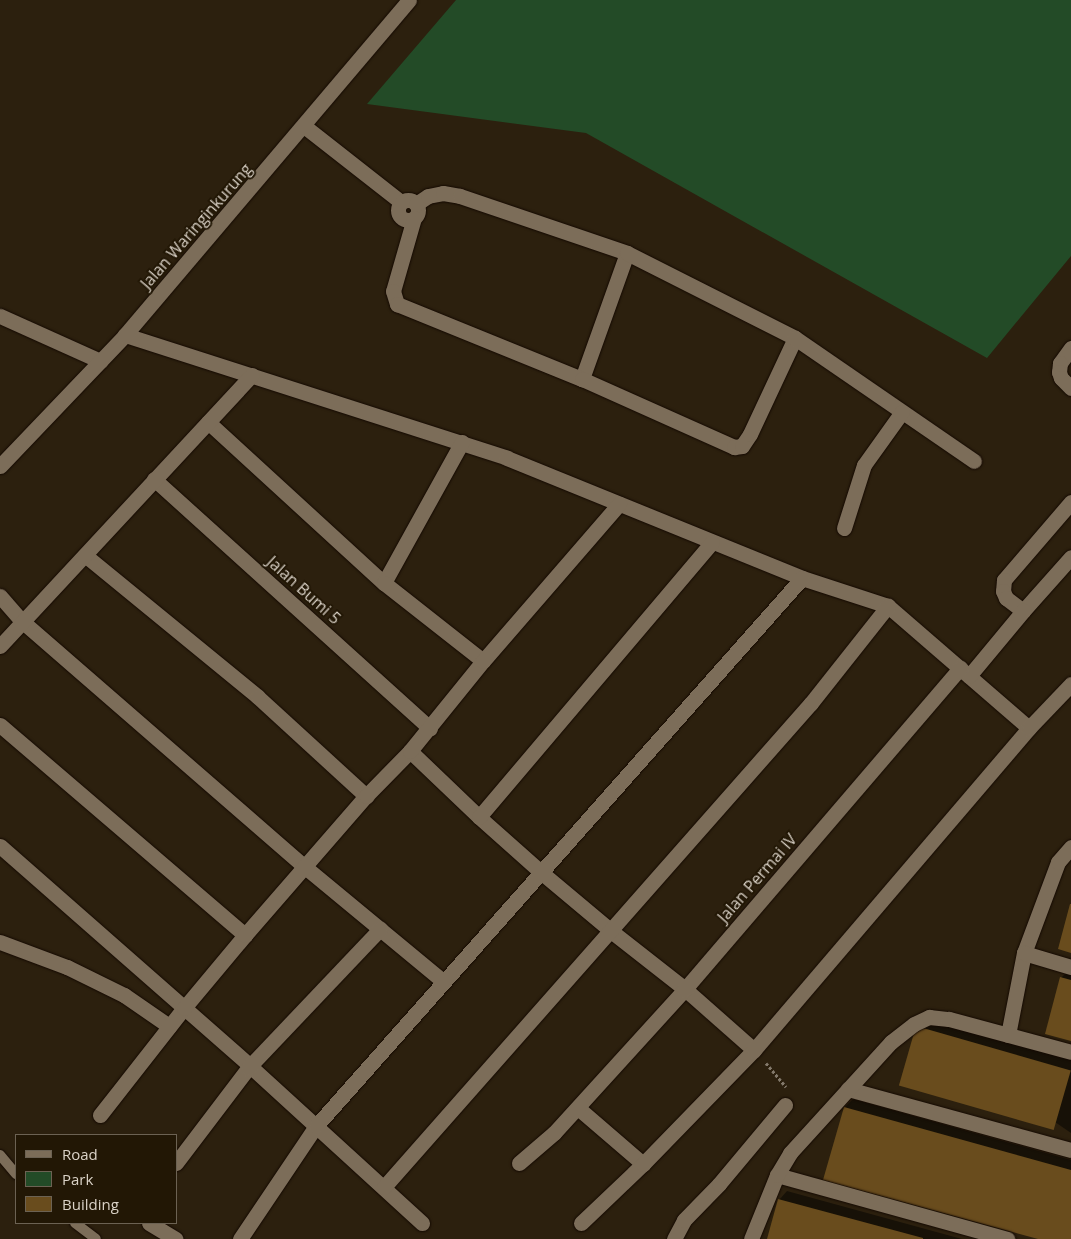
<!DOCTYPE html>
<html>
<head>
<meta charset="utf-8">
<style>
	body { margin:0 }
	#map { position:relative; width:1071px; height:1239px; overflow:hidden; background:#2c200e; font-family:"Open Sans",sans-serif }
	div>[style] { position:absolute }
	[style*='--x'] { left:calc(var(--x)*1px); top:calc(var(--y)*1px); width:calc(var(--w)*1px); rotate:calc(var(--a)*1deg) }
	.green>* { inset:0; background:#234b27 }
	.shadow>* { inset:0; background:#0007 }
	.building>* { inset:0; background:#694c1d; transform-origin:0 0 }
	.path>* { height:3px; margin-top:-1.5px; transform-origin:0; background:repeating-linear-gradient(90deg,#83796b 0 2.5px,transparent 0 5px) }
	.roads { filter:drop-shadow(0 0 1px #140900) drop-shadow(0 0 1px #140900) }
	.lane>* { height:10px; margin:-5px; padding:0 5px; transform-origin:5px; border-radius:5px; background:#7c6d59 }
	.street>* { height:15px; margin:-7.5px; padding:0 7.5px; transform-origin:7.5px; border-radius:7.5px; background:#7c6d59 }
	.street>.ring { margin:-7.5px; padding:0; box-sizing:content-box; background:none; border:15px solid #7c6d59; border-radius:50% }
	.secondary>* { height:15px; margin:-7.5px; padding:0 7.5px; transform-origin:7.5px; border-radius:7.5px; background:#7c6d59 }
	span { translate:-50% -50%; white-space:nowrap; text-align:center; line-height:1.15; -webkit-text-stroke:4px #221705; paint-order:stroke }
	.street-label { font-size:16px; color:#dad2c7 }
	.legend { position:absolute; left:15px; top:1134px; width:162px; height:90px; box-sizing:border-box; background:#221705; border:1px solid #6c6253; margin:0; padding:6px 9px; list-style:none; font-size:15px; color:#dad2c7 }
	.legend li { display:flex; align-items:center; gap:10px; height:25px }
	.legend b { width:25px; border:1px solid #6c6253 }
</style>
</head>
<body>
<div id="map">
	<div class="green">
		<div style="clip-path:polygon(456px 0,1071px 0,1071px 256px,987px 358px,586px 133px,367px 104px)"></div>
	</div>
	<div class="shadow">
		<div style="clip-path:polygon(1070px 969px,1071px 969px,1071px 1040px,1046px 1033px,1062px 977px)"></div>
		<div style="clip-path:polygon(925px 1019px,1071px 1059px,1071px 1133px,917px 1027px)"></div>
		<div style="clip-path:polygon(853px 1099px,1071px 1160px,1071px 1239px,1043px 1239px,845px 1107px)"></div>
		<div style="clip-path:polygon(787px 1191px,962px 1239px,768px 1239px,779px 1200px)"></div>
	</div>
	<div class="building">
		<div style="clip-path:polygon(1070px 904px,1071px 904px,1071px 953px,1058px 949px)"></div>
		<div style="clip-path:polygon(1060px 977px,1071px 980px,1071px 1041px,1045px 1034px)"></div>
		<div style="left:916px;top:1026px;width:161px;height:62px;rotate:16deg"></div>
		<div style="clip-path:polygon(844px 1107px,1071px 1170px,1071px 1239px,1038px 1239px,823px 1180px)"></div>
		<div style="clip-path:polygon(778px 1199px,923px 1238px,923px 1239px,767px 1239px)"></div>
	</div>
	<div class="path">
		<div style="--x:766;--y:1063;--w:31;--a:50"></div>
	</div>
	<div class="roads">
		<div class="lane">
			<div style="--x:0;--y:1155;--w:25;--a:50"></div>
			<div style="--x:75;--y:1223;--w:26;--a:37"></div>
		</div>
		<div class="street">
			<div style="--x:304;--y:126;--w:123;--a:38.1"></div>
			<div class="ring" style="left:398px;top:200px;width:5px;height:5px"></div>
			<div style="--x:416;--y:204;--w:14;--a:-34"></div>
			<div style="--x:428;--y:196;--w:15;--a:-11"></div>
			<div style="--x:443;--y:193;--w:17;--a:10"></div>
			<div style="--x:460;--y:196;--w:176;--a:18.8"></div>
			<div style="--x:627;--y:253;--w:134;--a:109.7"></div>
			<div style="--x:414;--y:218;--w:76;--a:106"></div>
			<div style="--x:393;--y:291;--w:14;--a:73"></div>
			<div style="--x:397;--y:304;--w:200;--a:22.1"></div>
			<div style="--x:582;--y:379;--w:167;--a:24.1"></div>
			<div style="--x:734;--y:447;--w:8;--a:-7"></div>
			<div style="--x:742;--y:446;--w:14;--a:-56"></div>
			<div style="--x:750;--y:434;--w:106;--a:-64.9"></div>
			<div style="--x:627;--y:253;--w:188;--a:26.8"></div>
			<div style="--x:795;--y:338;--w:217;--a:34.5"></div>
			<div style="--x:0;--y:316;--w:110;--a:24.2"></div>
			<div style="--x:125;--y:335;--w:401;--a:17.8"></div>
			<div style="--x:507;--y:458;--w:318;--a:22.1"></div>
			<div style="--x:802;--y:578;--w:90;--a:18"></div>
			<div style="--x:888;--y:606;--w:186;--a:40.9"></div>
			<div style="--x:1071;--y:348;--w:19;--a:126"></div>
			<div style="--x:1060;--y:363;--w:9;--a:96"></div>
			<div style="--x:1059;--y:372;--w:6;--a:72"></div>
			<div style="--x:1061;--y:378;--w:14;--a:45"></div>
			<div style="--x:208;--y:422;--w:239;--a:42.5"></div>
			<div style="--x:462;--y:442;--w:161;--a:119"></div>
			<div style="--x:384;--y:583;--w:126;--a:38.2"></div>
			<div style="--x:154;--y:479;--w:372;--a:42.1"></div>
			<div style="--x:1071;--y:502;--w:103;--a:130.7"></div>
			<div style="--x:1004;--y:580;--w:11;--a:95"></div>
			<div style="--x:1003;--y:591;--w:8;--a:67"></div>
			<div style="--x:1006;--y:598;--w:21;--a:37"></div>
			<div style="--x:1023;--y:611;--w:72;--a:-48.4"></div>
			<div style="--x:844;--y:528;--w:66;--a:-72.4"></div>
			<div style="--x:864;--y:465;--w:65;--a:-54.4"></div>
			<div style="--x:86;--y:556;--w:222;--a:39.3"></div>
			<div style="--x:258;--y:697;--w:147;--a:42.5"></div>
			<div style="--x:0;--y:596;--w:35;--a:49"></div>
			<div style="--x:23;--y:622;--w:374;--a:41"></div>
			<div style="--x:305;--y:867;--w:180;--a:39.6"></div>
			<div style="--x:0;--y:646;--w:370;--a:-47.1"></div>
			<div style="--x:969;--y:676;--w:85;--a:-50.3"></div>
			<div style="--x:0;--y:725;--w:323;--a:40.6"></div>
			<div style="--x:410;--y:751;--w:95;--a:43.7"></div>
			<div style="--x:479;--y:817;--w:84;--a:41.6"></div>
			<div style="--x:542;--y:873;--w:90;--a:40"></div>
			<div style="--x:611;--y:931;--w:94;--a:38.1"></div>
			<div style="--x:685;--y:989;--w:92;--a:41.5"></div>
			<div style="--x:479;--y:817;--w:360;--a:-49.7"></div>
			<div style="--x:0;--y:846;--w:333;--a:41.3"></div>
			<div style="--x:250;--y:1066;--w:233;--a:42.4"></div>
			<div style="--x:0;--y:942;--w:72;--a:20.5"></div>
			<div style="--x:67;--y:967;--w:64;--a:26.2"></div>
			<div style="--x:124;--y:995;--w:55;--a:34.6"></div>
			<div style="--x:1024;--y:953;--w:97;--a:-69.5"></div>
			<div style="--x:1058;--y:862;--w:20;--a:-49"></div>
			<div style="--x:1008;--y:1035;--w:84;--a:-79"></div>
			<div style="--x:1024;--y:953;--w:49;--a:16.6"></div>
			<div style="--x:848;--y:1089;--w:231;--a:15.3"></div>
			<div style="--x:578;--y:1108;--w:86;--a:40.7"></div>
			<div style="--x:100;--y:1115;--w:136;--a:-51.9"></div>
			<div style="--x:184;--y:1008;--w:95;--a:-50.1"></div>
			<div style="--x:245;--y:935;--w:184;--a:-49"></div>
			<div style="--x:366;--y:796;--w:63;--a:-45.6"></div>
			<div style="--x:410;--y:751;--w:116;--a:-51"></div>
			<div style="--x:483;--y:661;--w:208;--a:-49.1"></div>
			<div style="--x:176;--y:1163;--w:119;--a:-52.8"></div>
			<div style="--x:248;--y:1068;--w:192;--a:-46.5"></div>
			<div style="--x:519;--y:1163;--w:46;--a:-40.6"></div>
			<div style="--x:554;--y:1133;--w:195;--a:-47.7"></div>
			<div style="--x:685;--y:989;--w:423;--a:-49.4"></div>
			<div style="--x:777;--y:1175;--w:239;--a:15.5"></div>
			<div style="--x:384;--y:1187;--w:645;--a:-48.58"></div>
			<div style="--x:811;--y:703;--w:124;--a:-51.6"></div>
			<div style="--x:149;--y:1223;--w:31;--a:31"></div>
			<div style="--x:581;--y:1223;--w:86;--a:-43.6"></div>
			<div style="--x:643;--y:1164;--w:159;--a:-45.8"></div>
			<div style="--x:754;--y:1050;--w:423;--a:-49.5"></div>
			<div style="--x:1029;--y:728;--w:61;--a:-46.3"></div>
			<div style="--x:240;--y:1239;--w:136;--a:-56.1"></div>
			<div style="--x:316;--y:1126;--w:732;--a:-48.43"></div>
			<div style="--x:674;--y:1239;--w:21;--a:-62"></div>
			<div style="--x:684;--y:1220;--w:50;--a:-45.8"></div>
			<div style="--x:719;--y:1184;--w:103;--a:-50.1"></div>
			<div style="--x:751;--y:1239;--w:69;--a:-67.9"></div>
			<div style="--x:777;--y:1175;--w:26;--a:-59"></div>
			<div style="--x:790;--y:1153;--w:150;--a:-47.7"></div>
			<div style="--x:891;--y:1042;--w:29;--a:-38"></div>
			<div style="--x:914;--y:1024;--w:17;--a:-25"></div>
			<div style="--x:929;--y:1017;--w:20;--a:6"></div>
			<div style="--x:949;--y:1019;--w:126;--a:15.1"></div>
		</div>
		<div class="secondary">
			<div style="--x:0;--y:466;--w:181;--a:-46.3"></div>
			<div style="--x:125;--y:335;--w:439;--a:-49.7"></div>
		</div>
	</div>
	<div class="street-label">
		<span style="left:196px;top:226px;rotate:-49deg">Jalan Waringinkurung</span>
		<span style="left:304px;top:590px;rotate:42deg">Jalan Bumi 5</span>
		<span style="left:757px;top:878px;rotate:-49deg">Jalan Permai IV</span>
	</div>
	<ul class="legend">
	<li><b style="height:6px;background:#7c6d59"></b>Road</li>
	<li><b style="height:14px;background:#234b27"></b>Park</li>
	<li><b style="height:14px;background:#694c1d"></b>Building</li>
	</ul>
</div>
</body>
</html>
